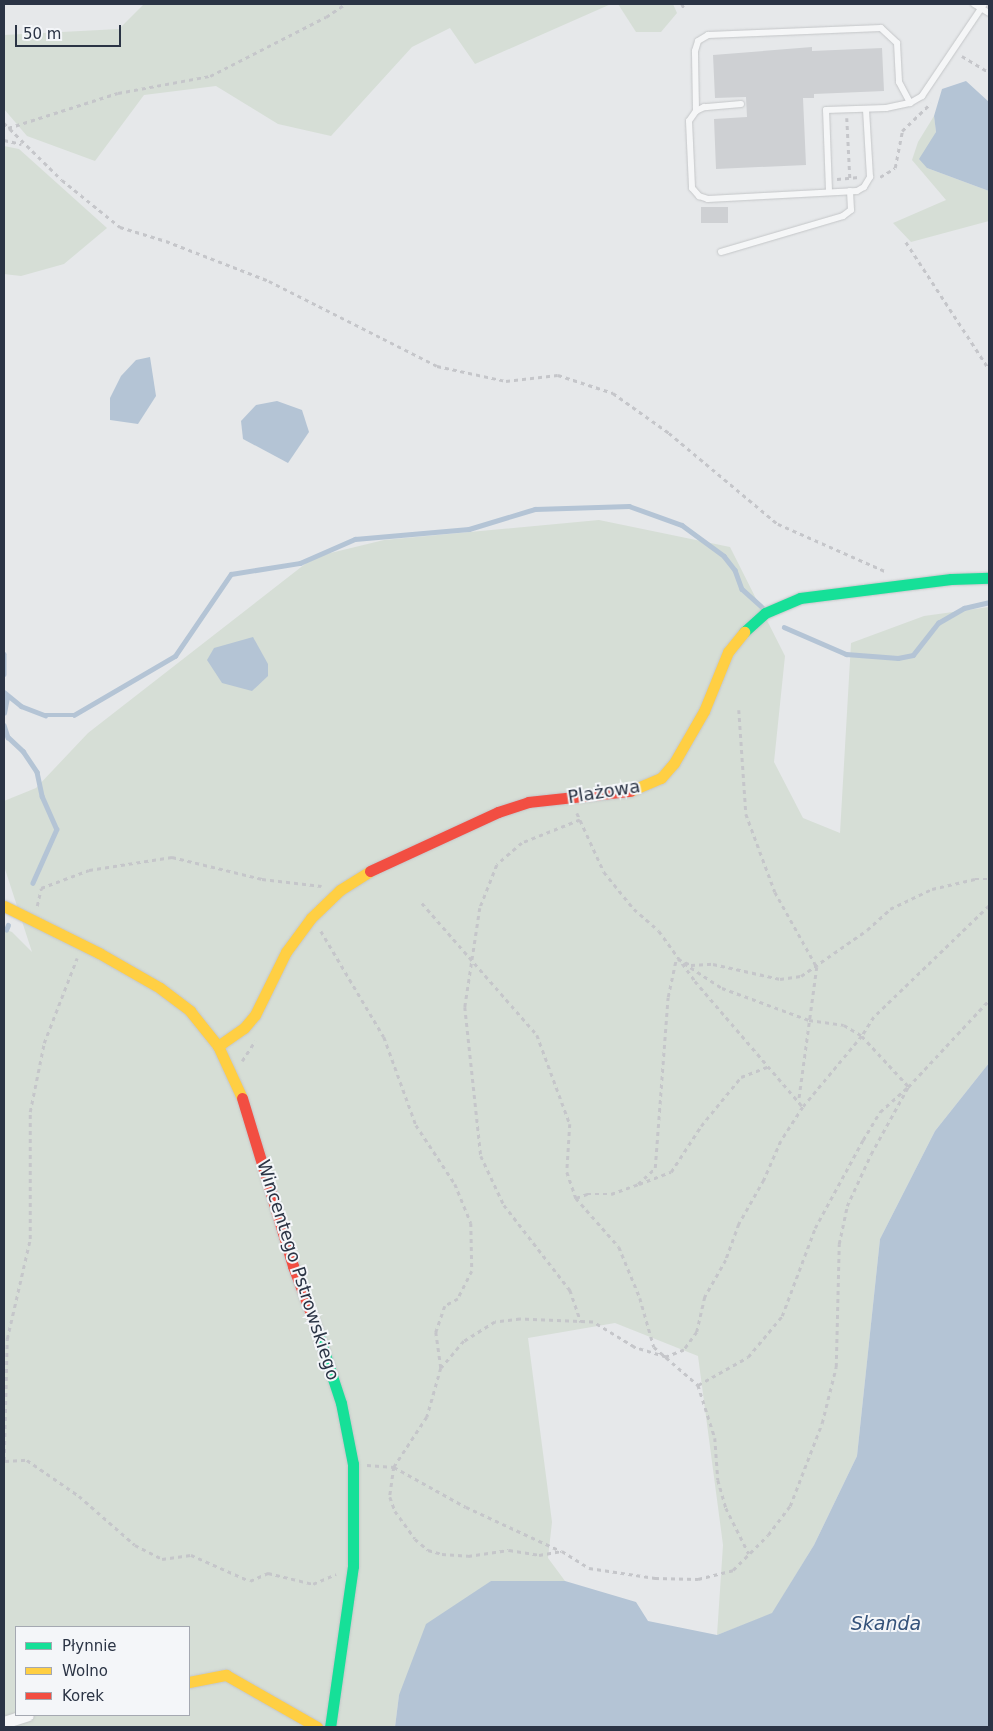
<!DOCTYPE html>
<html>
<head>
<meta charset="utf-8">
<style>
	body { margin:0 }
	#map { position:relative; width:993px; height:1731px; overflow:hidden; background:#e6e8ea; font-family:"DejaVu Sans",sans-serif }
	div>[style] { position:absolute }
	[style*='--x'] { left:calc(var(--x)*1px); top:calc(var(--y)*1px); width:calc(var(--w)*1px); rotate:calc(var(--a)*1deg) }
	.green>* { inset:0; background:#d6ded6 }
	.water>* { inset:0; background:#b4c4d5 }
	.stream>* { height:4.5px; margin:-2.25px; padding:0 2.25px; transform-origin:2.25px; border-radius:2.25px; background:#b4c4d5 }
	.building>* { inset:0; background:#ced0d3; transform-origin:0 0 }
	.path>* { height:2.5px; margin-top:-1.25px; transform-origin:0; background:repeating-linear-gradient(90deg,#c5c6ca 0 4px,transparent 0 8px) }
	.roads { filter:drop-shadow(0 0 1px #c4c6c8) drop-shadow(0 0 1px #c4c6c8) }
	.lane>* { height:6px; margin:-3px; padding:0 3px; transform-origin:3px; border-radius:3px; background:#f5f6f7 }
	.street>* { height:12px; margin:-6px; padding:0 6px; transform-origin:6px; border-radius:6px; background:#f5f6f7 }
	.fast>* { height:11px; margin:-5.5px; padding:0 5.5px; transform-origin:5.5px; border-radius:5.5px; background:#16e098 }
	.slow>* { height:11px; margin:-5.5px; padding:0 5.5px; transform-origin:5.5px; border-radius:5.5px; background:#ffcf43 }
	.jam>* { height:11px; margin:-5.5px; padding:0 5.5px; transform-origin:5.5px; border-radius:5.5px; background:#f24e42 }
	span { translate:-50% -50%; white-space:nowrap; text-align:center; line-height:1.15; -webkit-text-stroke:4px #f4f6f9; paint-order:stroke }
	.street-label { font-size:18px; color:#2b3445 }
	.water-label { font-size:19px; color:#34527a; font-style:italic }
	.frame { position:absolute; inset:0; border:5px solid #2b3445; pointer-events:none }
	.legend { position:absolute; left:15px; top:1626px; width:175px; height:90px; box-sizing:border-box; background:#f4f6f9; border:1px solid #a4a8b1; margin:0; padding:6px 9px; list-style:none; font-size:15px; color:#2b3445 }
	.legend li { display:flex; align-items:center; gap:10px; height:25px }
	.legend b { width:25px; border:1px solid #a4a8b1 }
	.scale { position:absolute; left:15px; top:25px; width:106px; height:22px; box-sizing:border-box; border:2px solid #2b3445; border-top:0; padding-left:6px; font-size:15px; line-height:18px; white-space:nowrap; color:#2b3445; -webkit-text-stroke:4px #f4f6f9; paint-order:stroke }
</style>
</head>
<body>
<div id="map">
	<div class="green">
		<div style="clip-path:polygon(144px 4px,611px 4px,475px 64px,450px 28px,412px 47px,331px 136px,278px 124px,216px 86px,144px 95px,95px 161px,27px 136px,4px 109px,4px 35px,119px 29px)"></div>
		<div style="clip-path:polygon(618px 4px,673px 4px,677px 13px,661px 32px,636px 32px)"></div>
		<div style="clip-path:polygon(934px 116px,936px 132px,927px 168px,989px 191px,989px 221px,911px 242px,893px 223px,946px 200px,912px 160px,918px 142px)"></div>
		<div style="clip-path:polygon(4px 146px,19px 149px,107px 228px,64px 264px,21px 276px,4px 274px)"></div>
		<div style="clip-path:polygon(evenodd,599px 520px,730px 547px,785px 656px,774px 762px,803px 818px,840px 833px,851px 643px,924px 616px,989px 607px,989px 1063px,935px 1131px,880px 1239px,857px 1456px,814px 1545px,772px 1614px,717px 1635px,723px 1545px,698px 1356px,615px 1323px,528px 1338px,552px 1522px,548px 1558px,565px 1581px,491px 1581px,399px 1695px,395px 1727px,4px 1727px,4px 929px,12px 932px,32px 952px,4px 866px,4px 801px,36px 788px,88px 733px,314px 557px,384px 540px,599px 520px,16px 1627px,189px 1627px,189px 1715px,16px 1715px,16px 1627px)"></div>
	</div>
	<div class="water">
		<div style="clip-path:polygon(966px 81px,989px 102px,989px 191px,927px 168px,919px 159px,936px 132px,934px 116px,942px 89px)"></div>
		<div style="clip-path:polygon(150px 357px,156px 396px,138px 424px,110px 420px,110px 398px,121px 376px,136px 360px)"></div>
		<div style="clip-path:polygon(277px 401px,302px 410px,309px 432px,288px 463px,243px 439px,241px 421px,256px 405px)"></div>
		<div style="clip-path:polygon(253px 637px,268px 664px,268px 676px,252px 691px,222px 683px,207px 660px,214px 648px)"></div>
		<div style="clip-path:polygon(989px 1063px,989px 1727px,395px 1727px,399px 1695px,426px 1624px,491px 1581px,565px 1581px,636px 1602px,648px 1621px,717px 1635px,772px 1613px,814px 1545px,857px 1456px,880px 1239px,935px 1131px)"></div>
	</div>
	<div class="stream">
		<div style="--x:784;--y:627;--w:68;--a:23.5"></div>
		<div style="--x:846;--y:654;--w:52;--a:4.4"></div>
		<div style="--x:898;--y:658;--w:15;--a:-11"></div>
		<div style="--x:913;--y:655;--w:41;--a:-52"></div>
		<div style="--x:938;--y:623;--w:30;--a:-30"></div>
		<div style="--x:964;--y:608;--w:26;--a:-13"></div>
		<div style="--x:4;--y:654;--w:20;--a:90"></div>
		<div style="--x:4;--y:692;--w:22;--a:39"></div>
		<div style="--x:21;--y:706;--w:26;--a:21"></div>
		<div style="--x:45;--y:715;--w:29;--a:0"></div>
		<div style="--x:74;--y:715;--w:117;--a:-30.3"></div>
		<div style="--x:175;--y:656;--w:99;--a:-55.7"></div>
		<div style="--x:231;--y:574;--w:70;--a:-9.1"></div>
		<div style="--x:300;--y:563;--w:60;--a:-23.6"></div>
		<div style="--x:355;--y:539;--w:114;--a:-5"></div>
		<div style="--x:469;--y:529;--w:69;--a:-16.9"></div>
		<div style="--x:535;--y:509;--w:94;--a:-1.8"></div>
		<div style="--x:629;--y:506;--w:56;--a:19.7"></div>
		<div style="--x:682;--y:525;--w:52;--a:36.4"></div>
		<div style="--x:724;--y:556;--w:18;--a:52"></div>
		<div style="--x:735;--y:570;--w:20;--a:70"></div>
		<div style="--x:742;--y:589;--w:28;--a:42"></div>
		<div style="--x:4;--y:713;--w:16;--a:-79"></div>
		<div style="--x:4;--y:725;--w:13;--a:72"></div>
		<div style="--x:8;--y:737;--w:21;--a:43"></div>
		<div style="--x:23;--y:751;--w:25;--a:56"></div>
		<div style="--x:37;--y:772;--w:25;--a:78"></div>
		<div style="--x:42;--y:796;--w:36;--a:66"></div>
		<div style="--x:57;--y:829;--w:59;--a:114"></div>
		<div style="--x:6;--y:930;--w:5;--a:-68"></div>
	</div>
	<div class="building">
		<div style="clip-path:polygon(812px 47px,812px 51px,882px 48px,884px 91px,814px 94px,814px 98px,803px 98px,806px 165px,716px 169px,714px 119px,747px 117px,746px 97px,715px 98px,713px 55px)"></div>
		<div style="left:728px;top:207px;width:16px;height:27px;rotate:90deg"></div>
	</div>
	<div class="path">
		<div style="--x:682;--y:4;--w:4;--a:63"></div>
		<div style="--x:962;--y:56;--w:31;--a:31"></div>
		<div style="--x:847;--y:118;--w:60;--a:87.1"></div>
		<div style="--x:4;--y:123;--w:81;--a:44.5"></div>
		<div style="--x:62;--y:180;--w:75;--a:39"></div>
		<div style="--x:120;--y:227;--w:48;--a:16.9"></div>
		<div style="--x:166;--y:241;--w:110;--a:21.2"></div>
		<div style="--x:269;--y:281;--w:188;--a:26.8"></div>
		<div style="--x:437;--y:366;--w:71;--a:12.3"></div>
		<div style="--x:506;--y:381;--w:52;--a:-6.6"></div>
		<div style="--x:558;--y:375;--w:58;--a:18.1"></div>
		<div style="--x:613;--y:393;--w:69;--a:35.5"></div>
		<div style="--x:669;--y:433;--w:142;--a:39.9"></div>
		<div style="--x:778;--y:524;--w:117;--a:23.7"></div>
		<div style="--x:8;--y:128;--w:115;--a:-17.7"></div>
		<div style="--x:118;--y:93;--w:94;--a:-10.5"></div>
		<div style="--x:210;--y:76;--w:130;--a:-27"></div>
		<div style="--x:326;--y:17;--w:23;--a:-34"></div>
		<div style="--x:4;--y:140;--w:18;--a:13"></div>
		<div style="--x:880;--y:177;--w:17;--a:-31"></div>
		<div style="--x:895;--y:168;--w:38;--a:-79"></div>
		<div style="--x:902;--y:131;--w:40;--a:-44"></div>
		<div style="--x:837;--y:179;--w:22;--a:-5"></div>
		<div style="--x:906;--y:242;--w:152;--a:56.8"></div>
		<div style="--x:739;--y:710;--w:104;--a:86.1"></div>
		<div style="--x:746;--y:814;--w:83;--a:69.6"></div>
		<div style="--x:775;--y:892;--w:86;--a:60.8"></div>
		<div style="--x:817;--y:967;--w:134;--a:97.7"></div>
		<div style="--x:577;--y:813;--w:65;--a:65.4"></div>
		<div style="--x:604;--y:872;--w:48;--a:51"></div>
		<div style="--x:634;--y:909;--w:33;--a:41"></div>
		<div style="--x:659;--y:931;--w:62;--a:54.2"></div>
		<div style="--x:695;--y:981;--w:166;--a:49.4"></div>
		<div style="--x:580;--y:820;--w:62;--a:158.4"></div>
		<div style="--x:522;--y:843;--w:33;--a:139"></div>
		<div style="--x:497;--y:865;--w:46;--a:111.6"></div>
		<div style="--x:480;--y:908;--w:100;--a:98.6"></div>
		<div style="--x:465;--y:1007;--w:150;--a:83.9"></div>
		<div style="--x:481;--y:1156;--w:54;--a:64.9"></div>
		<div style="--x:504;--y:1205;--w:108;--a:52.2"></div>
		<div style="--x:570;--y:1290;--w:34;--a:71"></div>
		<div style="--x:422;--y:903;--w:175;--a:48.9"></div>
		<div style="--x:537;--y:1035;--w:95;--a:69.7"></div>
		<div style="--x:570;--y:1124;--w:48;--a:93.6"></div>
		<div style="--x:567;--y:1172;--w:28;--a:71"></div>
		<div style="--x:576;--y:1198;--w:65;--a:48.7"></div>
		<div style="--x:619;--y:1247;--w:55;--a:67.6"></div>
		<div style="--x:640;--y:1298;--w:51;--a:74.1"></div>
		<div style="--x:654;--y:1347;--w:58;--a:40.8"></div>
		<div style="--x:698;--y:1385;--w:56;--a:72.2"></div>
		<div style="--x:715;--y:1438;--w:42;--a:85.9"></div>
		<div style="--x:718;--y:1480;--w:29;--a:74"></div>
		<div style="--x:726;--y:1508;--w:51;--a:63.4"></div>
		<div style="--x:37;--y:906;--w:18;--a:-77"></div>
		<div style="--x:41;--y:888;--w:51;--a:-20.6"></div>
		<div style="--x:89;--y:870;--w:84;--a:-8.9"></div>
		<div style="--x:172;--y:857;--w:93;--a:13.7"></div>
		<div style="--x:262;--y:879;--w:60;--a:6.7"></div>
		<div style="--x:989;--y:906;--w:160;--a:136"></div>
		<div style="--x:874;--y:1017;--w:22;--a:122"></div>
		<div style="--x:862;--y:1036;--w:92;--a:129.7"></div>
		<div style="--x:803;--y:1107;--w:40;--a:122.9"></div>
		<div style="--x:781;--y:1141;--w:43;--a:113.6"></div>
		<div style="--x:764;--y:1180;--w:51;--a:119.6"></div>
		<div style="--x:739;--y:1224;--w:38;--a:110"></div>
		<div style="--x:726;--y:1260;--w:43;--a:119.6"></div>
		<div style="--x:705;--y:1297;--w:36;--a:103"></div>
		<div style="--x:697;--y:1332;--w:22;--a:126"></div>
		<div style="--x:684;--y:1350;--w:19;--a:159"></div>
		<div style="--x:666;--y:1357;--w:34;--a:-163"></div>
		<div style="--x:634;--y:1347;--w:48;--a:-148.6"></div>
		<div style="--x:593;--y:1322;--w:73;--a:-177.6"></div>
		<div style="--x:520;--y:1319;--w:25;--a:173"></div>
		<div style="--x:495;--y:1322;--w:36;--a:148"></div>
		<div style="--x:464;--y:1341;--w:35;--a:130"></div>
		<div style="--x:441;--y:1368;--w:51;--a:105.9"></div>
		<div style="--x:427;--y:1417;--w:60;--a:123.4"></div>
		<div style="--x:394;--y:1467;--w:30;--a:98"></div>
		<div style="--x:390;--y:1497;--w:15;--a:70"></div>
		<div style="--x:395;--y:1511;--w:34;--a:54"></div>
		<div style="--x:415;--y:1539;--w:17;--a:40"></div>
		<div style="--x:428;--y:1550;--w:15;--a:16"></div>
		<div style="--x:442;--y:1554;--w:26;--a:4"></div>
		<div style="--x:468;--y:1556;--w:41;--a:-8.3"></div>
		<div style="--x:509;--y:1550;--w:30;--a:9"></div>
		<div style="--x:539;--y:1555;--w:23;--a:-10"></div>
		<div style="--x:562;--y:1551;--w:32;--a:32"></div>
		<div style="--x:589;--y:1568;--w:67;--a:8.6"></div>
		<div style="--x:655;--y:1578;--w:43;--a:1.3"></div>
		<div style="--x:698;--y:1579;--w:36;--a:-14"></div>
		<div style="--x:733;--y:1570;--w:49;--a:-45"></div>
		<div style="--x:768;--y:1535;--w:36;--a:-53"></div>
		<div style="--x:790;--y:1506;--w:89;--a:-68.9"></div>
		<div style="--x:822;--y:1423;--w:58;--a:-76"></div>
		<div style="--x:836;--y:1367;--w:123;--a:-88.6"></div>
		<div style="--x:839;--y:1244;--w:39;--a:-78"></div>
		<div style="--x:847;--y:1206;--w:57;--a:-65.2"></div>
		<div style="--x:871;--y:1154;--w:77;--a:-61.1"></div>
		<div style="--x:908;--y:1087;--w:119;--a:-47"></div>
		<div style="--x:321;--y:931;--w:123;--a:59.3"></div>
		<div style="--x:384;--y:1037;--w:94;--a:70"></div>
		<div style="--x:416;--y:1125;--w:71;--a:56.5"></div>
		<div style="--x:455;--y:1184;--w:42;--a:67.7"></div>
		<div style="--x:471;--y:1223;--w:48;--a:88.8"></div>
		<div style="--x:472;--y:1271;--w:31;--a:117"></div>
		<div style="--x:458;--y:1299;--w:15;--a:152"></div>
		<div style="--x:445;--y:1306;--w:28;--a:109"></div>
		<div style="--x:436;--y:1332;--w:36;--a:82"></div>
		<div style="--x:678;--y:959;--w:14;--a:25"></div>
		<div style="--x:691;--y:965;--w:22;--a:-3"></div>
		<div style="--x:713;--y:964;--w:69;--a:12.6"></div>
		<div style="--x:780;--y:979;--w:21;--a:-8"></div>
		<div style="--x:801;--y:976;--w:80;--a:-34.9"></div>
		<div style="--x:867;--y:930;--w:31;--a:-42"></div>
		<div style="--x:890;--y:909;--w:47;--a:-25.5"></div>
		<div style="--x:932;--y:889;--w:44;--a:-13.1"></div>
		<div style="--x:975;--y:879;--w:14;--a:0"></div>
		<div style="--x:684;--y:963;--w:45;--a:33.3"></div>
		<div style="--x:722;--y:988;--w:93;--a:20.2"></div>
		<div style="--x:809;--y:1020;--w:35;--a:8"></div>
		<div style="--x:844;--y:1025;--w:21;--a:31"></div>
		<div style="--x:862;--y:1036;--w:69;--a:47.3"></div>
		<div style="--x:242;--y:1061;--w:24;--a:-57"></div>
		<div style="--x:639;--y:1184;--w:34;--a:-21"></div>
		<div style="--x:671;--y:1172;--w:55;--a:-56.9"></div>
		<div style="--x:701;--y:1126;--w:63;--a:-50.8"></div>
		<div style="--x:741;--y:1077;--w:30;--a:-21"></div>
		<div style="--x:576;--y:1198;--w:12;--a:-20"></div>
		<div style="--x:587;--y:1194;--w:24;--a:0"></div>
		<div style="--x:611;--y:1194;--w:29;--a:-20"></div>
		<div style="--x:638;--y:1184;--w:23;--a:-43"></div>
		<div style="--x:655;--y:1168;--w:171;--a:-85.7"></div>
		<div style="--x:668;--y:997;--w:40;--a:-78"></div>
		<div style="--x:698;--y:1385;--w:57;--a:-29.2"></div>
		<div style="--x:748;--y:1357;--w:53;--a:-50.3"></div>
		<div style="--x:782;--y:1316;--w:94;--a:-69.4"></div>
		<div style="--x:815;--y:1228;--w:100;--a:-61.4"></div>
		<div style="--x:863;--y:1140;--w:33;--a:-59"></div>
		<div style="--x:880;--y:1112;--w:36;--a:-42"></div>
		<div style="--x:4;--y:1461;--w:122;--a:-88.6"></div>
		<div style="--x:7;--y:1339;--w:103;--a:-77"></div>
		<div style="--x:30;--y:1239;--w:127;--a:-90"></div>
		<div style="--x:30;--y:1112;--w:70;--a:-78.5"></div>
		<div style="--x:44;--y:1043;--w:91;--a:-68.8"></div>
		<div style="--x:5;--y:1461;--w:22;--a:-3"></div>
		<div style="--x:27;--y:1460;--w:63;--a:34.7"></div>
		<div style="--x:79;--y:1496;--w:74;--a:41.2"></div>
		<div style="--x:135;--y:1545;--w:30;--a:27"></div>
		<div style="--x:162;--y:1559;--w:29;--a:-8"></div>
		<div style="--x:191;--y:1555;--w:64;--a:23.8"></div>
		<div style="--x:250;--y:1581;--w:20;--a:-24"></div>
		<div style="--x:268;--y:1573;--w:46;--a:13.7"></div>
		<div style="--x:313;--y:1584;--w:25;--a:-23"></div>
		<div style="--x:367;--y:1465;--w:27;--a:4"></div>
		<div style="--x:394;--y:1467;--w:82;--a:29.1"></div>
		<div style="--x:466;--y:1507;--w:105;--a:24.9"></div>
	</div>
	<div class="roads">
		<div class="lane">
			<div style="--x:974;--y:4;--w:17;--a:31"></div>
			<div style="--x:741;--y:104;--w:37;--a:175"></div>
			<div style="--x:704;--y:107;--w:9;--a:153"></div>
			<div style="--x:696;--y:111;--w:12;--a:125"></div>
			<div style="--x:689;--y:121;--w:67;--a:87.4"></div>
			<div style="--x:692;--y:188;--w:11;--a:49"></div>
			<div style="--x:699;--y:196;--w:9;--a:18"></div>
			<div style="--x:708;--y:199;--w:149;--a:-3.1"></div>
			<div style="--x:857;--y:191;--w:8;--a:-30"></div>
			<div style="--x:864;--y:187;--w:12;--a:-59"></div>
			<div style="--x:870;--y:177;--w:68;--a:-93.4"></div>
			<div style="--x:696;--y:111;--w:60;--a:-91"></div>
			<div style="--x:695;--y:51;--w:10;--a:-73"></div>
			<div style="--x:698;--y:41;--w:12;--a:-31"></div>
			<div style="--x:708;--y:35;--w:173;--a:-2.3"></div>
			<div style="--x:881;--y:28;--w:22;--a:43"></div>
			<div style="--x:897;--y:43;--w:39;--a:87"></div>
			<div style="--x:899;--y:82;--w:24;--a:62"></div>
			<div style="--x:829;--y:191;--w:81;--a:-92.1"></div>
			<div style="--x:826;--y:110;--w:60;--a:-1.9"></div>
			<div style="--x:886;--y:108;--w:25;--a:-12"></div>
			<div style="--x:910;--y:103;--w:14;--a:-30"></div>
			<div style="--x:922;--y:96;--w:111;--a:-56"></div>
			<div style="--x:721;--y:252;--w:127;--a:-16.4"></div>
			<div style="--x:843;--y:216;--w:10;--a:-37"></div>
			<div style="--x:851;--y:210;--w:19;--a:-93"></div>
		</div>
		<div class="street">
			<div style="--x:4;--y:1723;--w:25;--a:-18"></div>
		</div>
		<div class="fast">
			<div style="--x:744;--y:632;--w:28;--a:-42"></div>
			<div style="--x:765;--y:613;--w:38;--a:-23"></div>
			<div style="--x:800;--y:598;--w:152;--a:-7.2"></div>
			<div style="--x:951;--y:579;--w:38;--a:-2"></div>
			<div style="--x:315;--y:1324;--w:83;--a:71.8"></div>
			<div style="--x:341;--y:1403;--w:62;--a:78.9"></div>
			<div style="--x:353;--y:1464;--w:102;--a:90"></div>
			<div style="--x:353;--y:1566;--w:163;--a:98.1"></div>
		</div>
		<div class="slow">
			<div style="--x:630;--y:791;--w:34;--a:-23"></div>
			<div style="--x:661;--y:778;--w:20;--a:-49"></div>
			<div style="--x:674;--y:763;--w:60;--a:-60"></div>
			<div style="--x:704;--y:711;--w:64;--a:-67.9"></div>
			<div style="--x:728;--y:652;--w:26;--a:-51"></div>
			<div style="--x:4;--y:906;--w:106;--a:26.3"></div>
			<div style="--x:99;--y:953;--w:70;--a:29.8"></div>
			<div style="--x:160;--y:988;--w:38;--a:37"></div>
			<div style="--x:190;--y:1011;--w:45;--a:51.3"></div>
			<div style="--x:218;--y:1046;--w:57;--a:65.2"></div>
			<div style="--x:218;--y:1046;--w:32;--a:-35"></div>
			<div style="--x:244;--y:1028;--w:17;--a:-50"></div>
			<div style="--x:255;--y:1015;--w:70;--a:-63.8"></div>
			<div style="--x:286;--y:952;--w:42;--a:-53.7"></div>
			<div style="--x:311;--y:918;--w:40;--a:-44"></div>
			<div style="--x:340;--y:890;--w:36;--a:-32"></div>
			<div style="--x:189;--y:1682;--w:38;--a:-11"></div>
			<div style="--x:226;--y:1675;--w:105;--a:29.7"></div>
		</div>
		<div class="jam">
			<div style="--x:370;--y:871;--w:141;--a:-24.7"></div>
			<div style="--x:498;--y:812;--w:32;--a:-18"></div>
			<div style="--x:528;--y:802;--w:103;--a:-6.2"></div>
			<div style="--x:242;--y:1098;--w:176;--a:73.1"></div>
			<div style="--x:293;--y:1266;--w:62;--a:69.2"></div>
		</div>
	</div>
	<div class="street-label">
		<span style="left:604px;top:792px;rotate:-9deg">Plażowa</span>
		<span style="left:298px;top:1270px;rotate:72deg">Wincentego Pstrowskiego</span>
	</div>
	<div class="water-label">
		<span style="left:886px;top:1624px">Skanda</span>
	</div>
	<div class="frame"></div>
	<ul class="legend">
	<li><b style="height:6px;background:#16e098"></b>Płynnie</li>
	<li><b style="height:6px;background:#ffcf43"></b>Wolno</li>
	<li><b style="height:6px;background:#f24e42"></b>Korek</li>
	</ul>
	<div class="scale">50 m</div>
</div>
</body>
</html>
